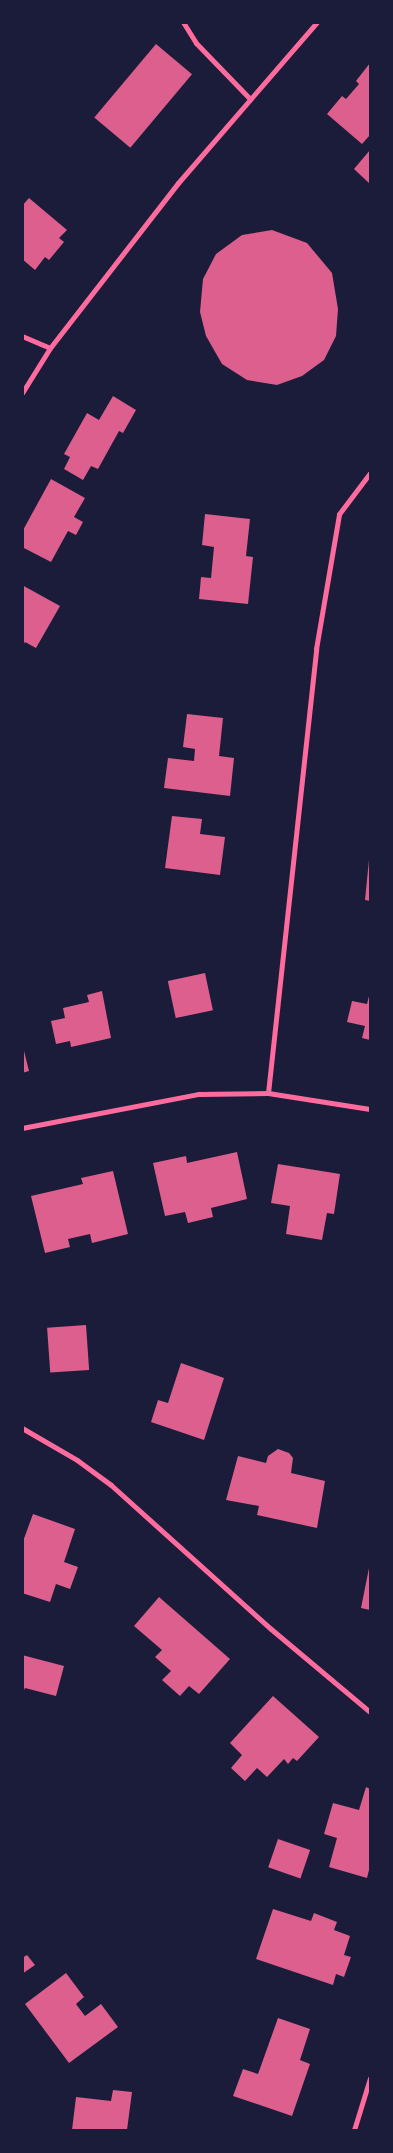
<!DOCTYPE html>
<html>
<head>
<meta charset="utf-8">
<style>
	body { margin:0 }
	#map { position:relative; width:393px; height:2153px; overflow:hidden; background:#1b1b3a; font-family:Barlow,sans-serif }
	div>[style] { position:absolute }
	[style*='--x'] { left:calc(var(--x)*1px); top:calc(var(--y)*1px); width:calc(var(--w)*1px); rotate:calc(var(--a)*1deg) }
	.building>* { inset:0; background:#dd5f8e; transform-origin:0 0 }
	.minor>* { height:5px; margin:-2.5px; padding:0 2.5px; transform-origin:2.5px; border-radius:2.5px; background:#ff6b9d }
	span { translate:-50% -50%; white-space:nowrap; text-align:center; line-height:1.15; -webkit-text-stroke:4.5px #1b1b3a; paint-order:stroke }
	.frame { position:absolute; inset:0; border:24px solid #1b1b3a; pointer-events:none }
</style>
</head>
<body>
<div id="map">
	<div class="building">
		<div style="left:156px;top:44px;width:47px;height:96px;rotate:40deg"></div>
		<div style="clip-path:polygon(370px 63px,370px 135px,362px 144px,327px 114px,342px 96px,346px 99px,359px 84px,356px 81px)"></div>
		<div style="clip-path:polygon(370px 150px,370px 184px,354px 169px)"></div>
		<div style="clip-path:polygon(29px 198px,67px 230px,59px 238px,64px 242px,49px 260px,45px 257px,35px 270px,22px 259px,22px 206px)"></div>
		<div style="clip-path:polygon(272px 230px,307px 243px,332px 273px,338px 309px,336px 336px,324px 360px,302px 376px,277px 385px,247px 380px,222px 364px,206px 336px,200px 312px,203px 279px,216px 254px,242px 235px)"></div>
		<div style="clip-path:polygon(113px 396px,136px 410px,123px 433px,119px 431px,98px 469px,91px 466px,83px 480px,64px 469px,70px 457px,64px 454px,87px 413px,99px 420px)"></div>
		<div style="clip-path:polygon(51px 479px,85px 498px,74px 517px,83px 522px,76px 535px,68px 531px,51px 562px,22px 547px,22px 532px)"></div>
		<div style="clip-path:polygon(205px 514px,250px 519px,246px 556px,253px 557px,248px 604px,199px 599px,201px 577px,211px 578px,214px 547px,202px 545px)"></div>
		<div style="clip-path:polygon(22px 585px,60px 606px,36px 648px,25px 642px,22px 647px)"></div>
		<div style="clip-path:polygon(187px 714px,223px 718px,219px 756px,234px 758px,230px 796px,164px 788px,168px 758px,194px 761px,195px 749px,183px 747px)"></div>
		<div style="clip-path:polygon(172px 816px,202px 819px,200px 834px,225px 837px,220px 875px,165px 868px)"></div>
		<div style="clip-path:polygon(369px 860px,370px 860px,370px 901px,365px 900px)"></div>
		<div style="left:205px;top:973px;width:38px;height:38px;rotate:78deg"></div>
		<div style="clip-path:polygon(102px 991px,111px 1038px,71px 1047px,70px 1041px,56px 1044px,51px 1021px,65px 1018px,63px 1008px,89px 1002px,87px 995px)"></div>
		<div style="clip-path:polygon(370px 992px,370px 1040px,362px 1038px,365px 1026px,347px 1022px,352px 1001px,367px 1004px)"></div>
		<div style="clip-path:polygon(22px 1043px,29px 1071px,22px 1073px)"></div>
		<div style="clip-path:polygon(237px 1152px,247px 1199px,211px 1208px,213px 1217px,188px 1223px,185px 1212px,165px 1216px,153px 1163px,186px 1156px,187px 1163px)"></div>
		<div style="clip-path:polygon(278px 1164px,340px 1174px,334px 1214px,327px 1213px,322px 1240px,286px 1234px,290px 1206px,271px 1203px)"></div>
		<div style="clip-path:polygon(113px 1171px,128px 1234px,92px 1243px,90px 1234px,68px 1239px,70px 1247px,45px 1253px,31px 1196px,83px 1184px,81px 1178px)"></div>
		<div style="left:86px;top:1325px;width:45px;height:39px;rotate:86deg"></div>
		<div style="clip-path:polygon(181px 1363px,224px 1378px,204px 1440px,151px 1422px,158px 1400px,168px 1403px)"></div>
		<div style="clip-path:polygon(278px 1449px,289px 1453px,293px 1458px,291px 1473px,325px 1481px,317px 1528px,257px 1515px,259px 1506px,226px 1500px,238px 1456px,266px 1463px,268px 1456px)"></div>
		<div style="clip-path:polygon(33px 1514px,75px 1529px,64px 1562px,78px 1567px,70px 1589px,56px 1584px,50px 1602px,22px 1593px,22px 1544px)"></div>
		<div style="clip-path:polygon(370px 1563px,370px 1610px,361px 1608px)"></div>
		<div style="clip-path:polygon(159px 1597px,230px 1659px,199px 1694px,189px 1686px,180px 1696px,162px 1680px,171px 1671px,155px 1657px,162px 1650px,134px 1626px)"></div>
		<div style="clip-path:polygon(22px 1655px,64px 1666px,56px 1696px,25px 1688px,22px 1694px)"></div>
		<div style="clip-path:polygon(273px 1696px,319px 1737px,297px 1761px,293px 1758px,288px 1764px,284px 1759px,267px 1777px,257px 1768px,245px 1781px,231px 1768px,242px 1755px,230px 1743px)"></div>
		<div style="clip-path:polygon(366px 1787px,370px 1789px,370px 1866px,367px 1878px,329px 1867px,337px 1838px,324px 1834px,333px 1803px,359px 1810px)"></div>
		<div style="left:278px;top:1839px;width:34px;height:30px;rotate:19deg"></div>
		<div style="clip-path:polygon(273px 1909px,311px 1921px,314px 1913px,337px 1922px,334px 1930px,350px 1936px,344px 1955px,351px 1957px,344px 1977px,336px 1974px,333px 1985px,256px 1959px)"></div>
		<div style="clip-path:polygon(27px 1955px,35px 1965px,22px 1974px,22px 1958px)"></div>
		<div style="clip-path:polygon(66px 1973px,84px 1997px,76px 2004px,85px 2016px,101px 2004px,118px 2027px,69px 2063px,25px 2004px)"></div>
		<div style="clip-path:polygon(278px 2018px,310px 2029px,300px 2060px,310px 2064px,292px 2116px,233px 2096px,243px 2069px,258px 2074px)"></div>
		<div style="clip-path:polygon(113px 2090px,132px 2092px,127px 2130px,72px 2130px,76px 2097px,111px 2101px)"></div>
	</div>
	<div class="minor">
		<div style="--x:183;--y:22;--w:25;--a:58"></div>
		<div style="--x:196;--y:43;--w:78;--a:46"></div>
		<div style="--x:22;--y:336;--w:30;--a:23"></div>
		<div style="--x:22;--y:393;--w:53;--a:-58.1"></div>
		<div style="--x:50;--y:348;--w:209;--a:-52.2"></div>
		<div style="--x:178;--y:183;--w:213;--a:-49.2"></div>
		<div style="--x:268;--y:1093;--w:447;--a:-83.8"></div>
		<div style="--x:316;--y:649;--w:137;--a:-80.3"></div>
		<div style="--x:339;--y:514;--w:51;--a:-52.9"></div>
		<div style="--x:22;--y:1128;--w:179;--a:-10.9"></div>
		<div style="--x:198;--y:1094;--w:70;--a:-0.8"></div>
		<div style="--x:268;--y:1093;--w:103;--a:8.9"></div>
		<div style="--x:22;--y:1428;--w:64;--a:30.2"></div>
		<div style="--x:77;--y:1460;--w:42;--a:36.3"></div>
		<div style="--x:111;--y:1485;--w:215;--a:42"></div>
		<div style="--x:271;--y:1629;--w:129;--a:40"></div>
		<div style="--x:354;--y:2130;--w:54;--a:-72.9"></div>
	</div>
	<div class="frame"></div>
</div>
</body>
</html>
